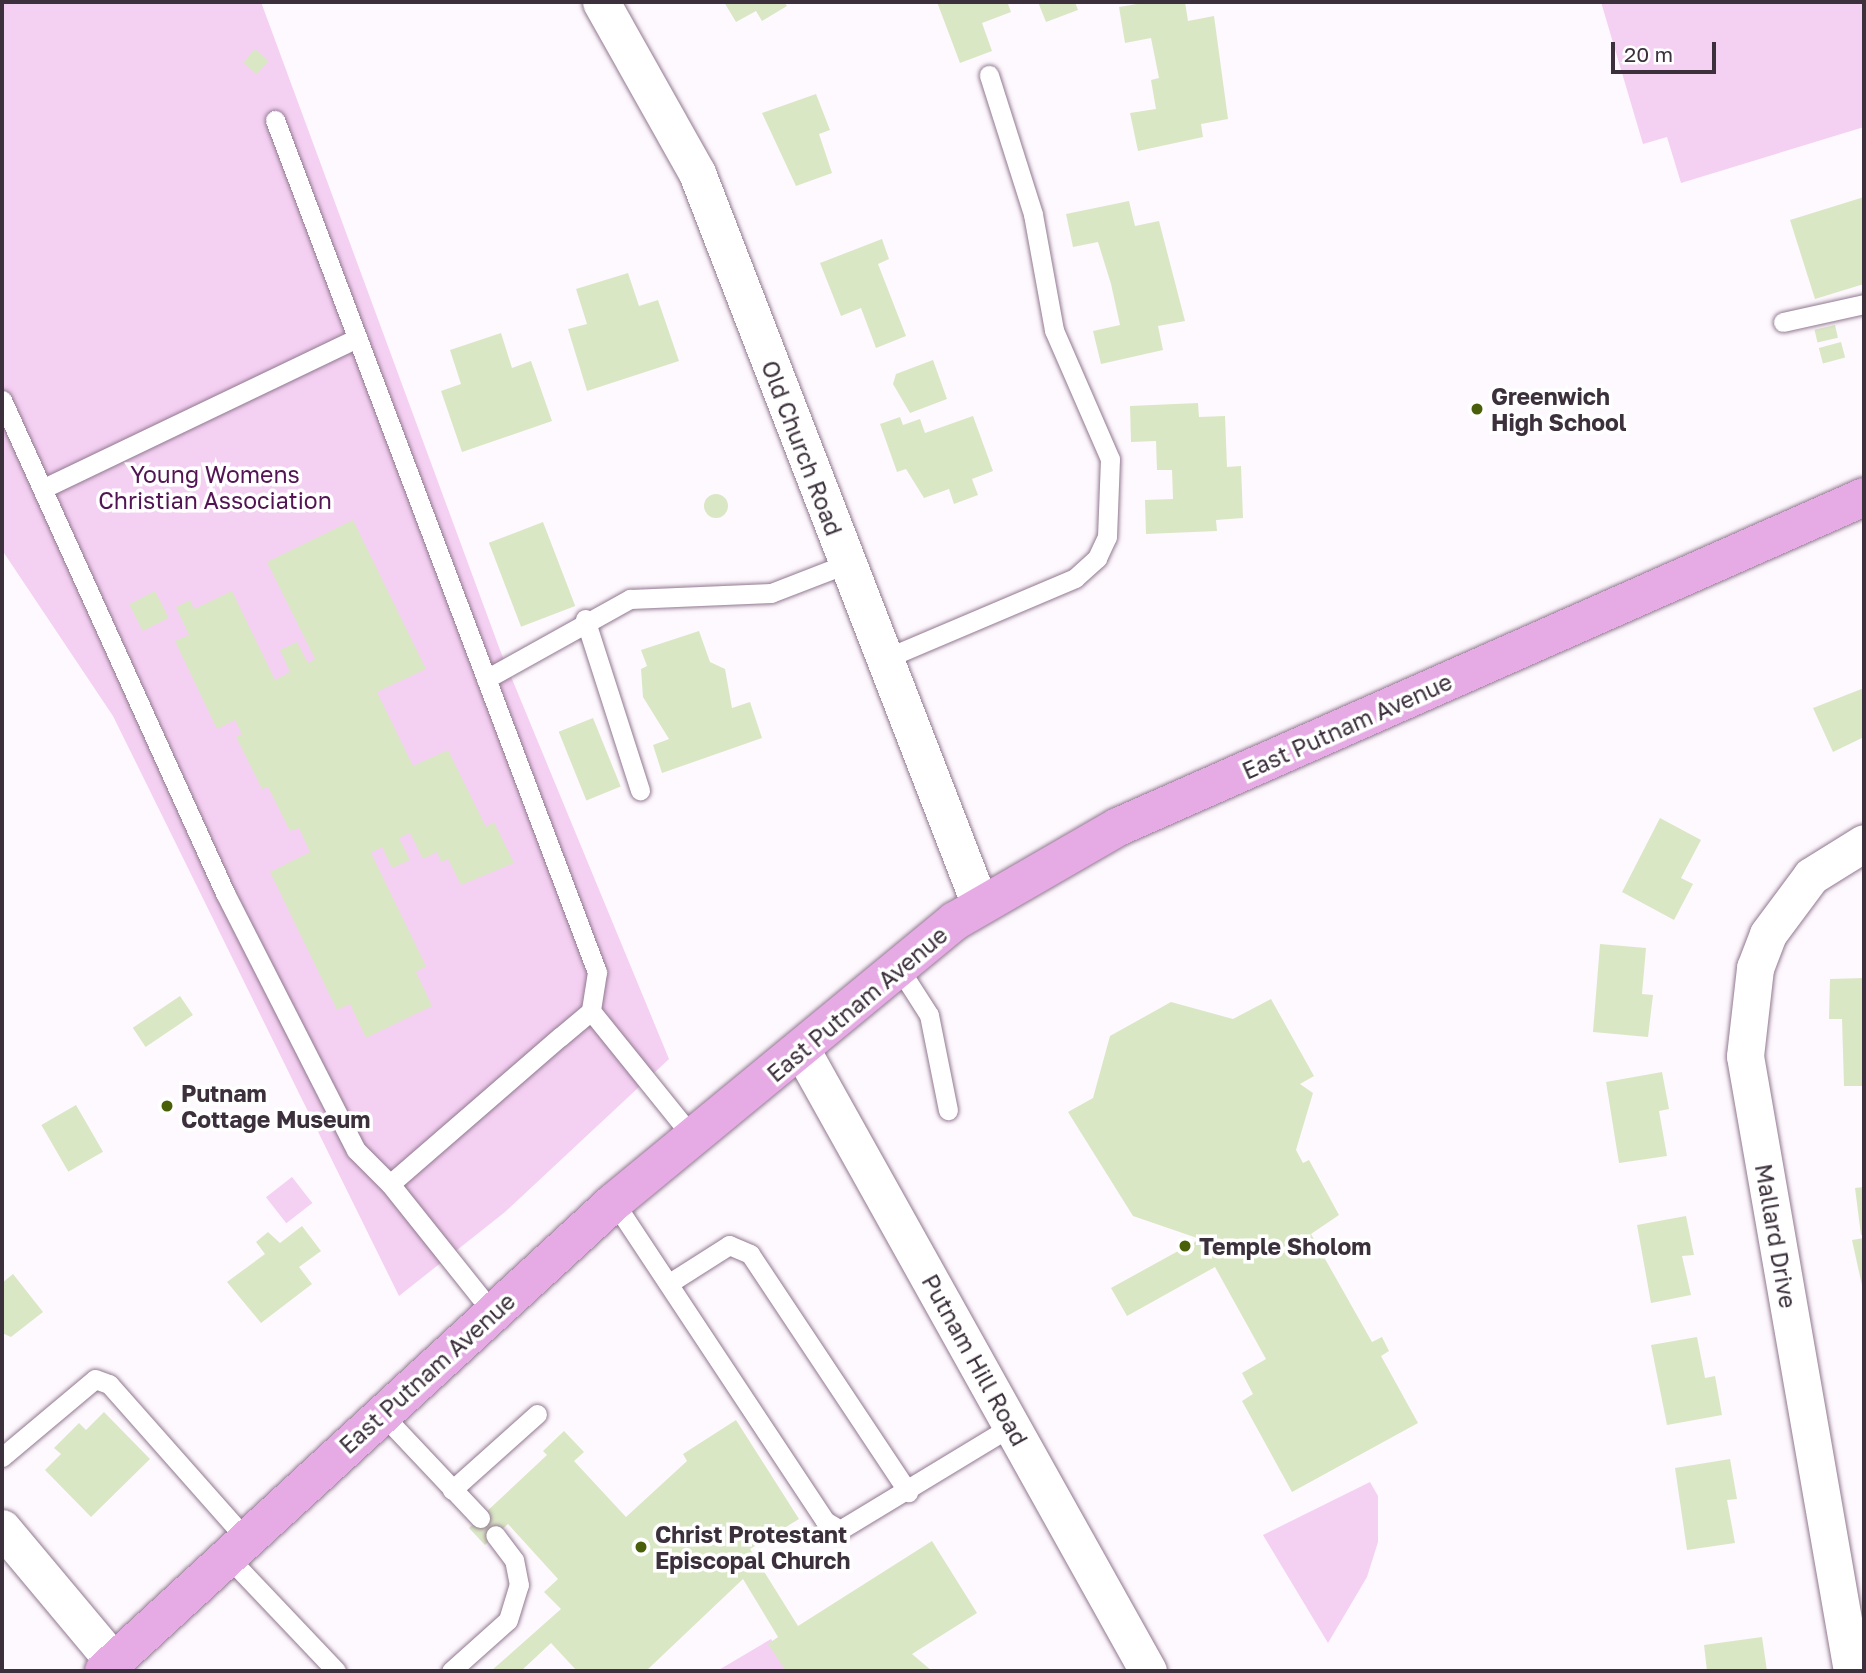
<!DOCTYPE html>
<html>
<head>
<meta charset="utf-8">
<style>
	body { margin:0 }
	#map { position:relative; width:1866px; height:1673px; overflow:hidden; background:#fef9fe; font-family:"Golos Text",sans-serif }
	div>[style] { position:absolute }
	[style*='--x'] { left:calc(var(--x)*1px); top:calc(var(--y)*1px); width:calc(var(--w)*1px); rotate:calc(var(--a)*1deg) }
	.green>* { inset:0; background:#f4d0f2; transform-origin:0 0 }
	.building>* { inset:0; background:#dae7c5; transform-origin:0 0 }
	.round { border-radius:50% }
	.roads { filter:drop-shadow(0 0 2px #917890) drop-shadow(0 0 2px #917890) }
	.lane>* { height:19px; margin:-9.5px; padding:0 9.5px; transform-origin:9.5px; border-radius:9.5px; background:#fff }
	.street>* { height:37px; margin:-18.5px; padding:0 18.5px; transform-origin:18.5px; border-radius:18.5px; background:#fff }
	.primary>* { height:38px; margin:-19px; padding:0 19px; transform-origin:19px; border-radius:19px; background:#e6aae5 }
	.dots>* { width:19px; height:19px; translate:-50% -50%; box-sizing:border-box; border:4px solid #fff; border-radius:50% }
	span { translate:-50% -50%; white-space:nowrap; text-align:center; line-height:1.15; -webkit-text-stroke:7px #fff; paint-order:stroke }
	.poi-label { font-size:23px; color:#3b303b; font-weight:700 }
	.left { translate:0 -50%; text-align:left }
	.street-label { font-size:23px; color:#3b303b }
	.park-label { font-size:23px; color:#521452 }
	.frame { position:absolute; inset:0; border:4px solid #3b303b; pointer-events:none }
	.scale { position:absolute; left:1611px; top:42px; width:105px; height:32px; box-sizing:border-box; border:4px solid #3b303b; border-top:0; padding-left:9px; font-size:21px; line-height:24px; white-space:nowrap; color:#3b303b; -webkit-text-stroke:5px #fff; paint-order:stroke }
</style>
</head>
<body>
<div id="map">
	<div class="green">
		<div style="clip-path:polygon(2px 2px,261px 2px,500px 650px,669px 1059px,505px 1212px,399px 1296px,113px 716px,2px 550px)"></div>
		<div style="clip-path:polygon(1601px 2px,1864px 2px,1864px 127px,1681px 183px,1667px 137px,1643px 144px)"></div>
		<div style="left:292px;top:1177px;width:33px;height:33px;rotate:52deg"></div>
		<div style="clip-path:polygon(1370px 1482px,1378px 1496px,1378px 1542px,1367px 1577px,1328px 1643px,1263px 1535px)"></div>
		<div style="clip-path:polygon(771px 1639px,791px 1671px,717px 1671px)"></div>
	</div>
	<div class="building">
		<div style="clip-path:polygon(724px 2px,784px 2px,787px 6px,762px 21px,756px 11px,736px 22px)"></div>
		<div style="clip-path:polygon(937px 2px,1015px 2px,1008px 4px,1011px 12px,982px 23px,992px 51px,960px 63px)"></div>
		<div style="clip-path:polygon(1038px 2px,1075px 2px,1078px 10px,1046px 22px)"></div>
		<div style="clip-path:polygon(1149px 2px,1185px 2px,1188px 21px,1214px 16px,1228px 119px,1201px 124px,1203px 137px,1138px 151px,1130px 113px,1156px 109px,1151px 80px,1159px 78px,1151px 38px,1125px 43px,1119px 7px)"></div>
		<div style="left:255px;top:49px;width:18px;height:18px;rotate:41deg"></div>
		<div style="clip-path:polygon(816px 94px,830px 130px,819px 134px,832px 173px,796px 186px,762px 113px)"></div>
		<div style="clip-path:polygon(1864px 197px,1864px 284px,1815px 299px,1790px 220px)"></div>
		<div style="clip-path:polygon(1129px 201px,1135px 226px,1159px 221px,1185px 321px,1158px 326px,1163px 350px,1101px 364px,1093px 331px,1120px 325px,1111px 284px,1098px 242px,1073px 247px,1066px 214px)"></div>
		<div style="clip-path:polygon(882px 239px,889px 259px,878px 264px,906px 336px,876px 348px,861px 308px,841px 316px,820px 263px)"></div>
		<div style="clip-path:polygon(628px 273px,639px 306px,658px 300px,679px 361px,587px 391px,568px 329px,587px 324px,576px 289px)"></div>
		<div style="left:1835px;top:325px;width:13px;height:21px;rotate:77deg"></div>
		<div style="clip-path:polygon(501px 333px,512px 368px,531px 361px,552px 421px,462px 452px,441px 391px,461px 384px,450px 350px)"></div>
		<div style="left:1841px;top:342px;width:16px;height:23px;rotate:75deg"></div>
		<div style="clip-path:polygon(933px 360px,947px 399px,910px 413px,893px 384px,896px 374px)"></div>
		<div style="clip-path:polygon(1198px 403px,1199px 417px,1225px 416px,1227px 467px,1241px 466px,1243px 518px,1216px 520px,1217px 531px,1146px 534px,1145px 500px,1173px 499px,1172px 470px,1157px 470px,1156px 441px,1131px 442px,1130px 406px)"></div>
		<div style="clip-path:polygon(973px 416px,993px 471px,972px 479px,978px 495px,954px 504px,949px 489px,924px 498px,906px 469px,897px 472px,880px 424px,900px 417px,903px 425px,920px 419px,925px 433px)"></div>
		<div class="round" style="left:704px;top:494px;width:24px;height:24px"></div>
		<div style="clip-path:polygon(353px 520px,426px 669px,377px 692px,413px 766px,448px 750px,486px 827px,494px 822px,514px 863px,461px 885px,448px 859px,441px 862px,437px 852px,423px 859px,410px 833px,399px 838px,410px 860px,392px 868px,382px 847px,371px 853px,426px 966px,416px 972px,432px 1006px,366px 1038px,350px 1004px,337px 1010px,270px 872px,310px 852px,299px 828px,290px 831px,268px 787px,262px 789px,236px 737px,242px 734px,235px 720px,217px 729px,175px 641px,189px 635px,176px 607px,190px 600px,194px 609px,232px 591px,275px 680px,290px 672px,280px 650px,297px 642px,308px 663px,315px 659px,267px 562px)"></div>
		<div style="left:543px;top:522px;width:90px;height:58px;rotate:69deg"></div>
		<div style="left:155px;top:591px;width:30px;height:29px;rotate:63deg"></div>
		<div style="clip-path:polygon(699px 631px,710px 662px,725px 669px,732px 708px,750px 702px,762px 738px,662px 773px,653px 745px,669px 739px,643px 697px,641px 669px,647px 666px,641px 650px)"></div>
		<div style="clip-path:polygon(1864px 688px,1864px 737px,1833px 752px,1813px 708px)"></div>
		<div style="left:593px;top:718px;width:74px;height:37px;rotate:68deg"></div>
		<div style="clip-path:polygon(1660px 818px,1701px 840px,1681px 878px,1693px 884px,1674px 920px,1622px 892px)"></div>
		<div style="clip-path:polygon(1600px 944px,1646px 948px,1642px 994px,1653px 995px,1648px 1037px,1593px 1032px)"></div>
		<div style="clip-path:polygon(1864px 978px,1864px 1086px,1844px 1086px,1842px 1019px,1829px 1019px,1830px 979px)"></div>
		<div style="left:180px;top:996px;width:23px;height:57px;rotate:56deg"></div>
		<div style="clip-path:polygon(1271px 999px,1314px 1076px,1300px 1084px,1313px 1093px,1296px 1150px,1303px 1163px,1309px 1160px,1339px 1215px,1311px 1234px,1372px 1342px,1382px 1337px,1389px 1351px,1381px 1356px,1418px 1423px,1292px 1492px,1242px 1401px,1253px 1394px,1242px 1373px,1266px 1359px,1215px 1267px,1127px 1316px,1111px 1288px,1200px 1239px,1133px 1216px,1068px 1112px,1093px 1098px,1110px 1036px,1171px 1002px,1233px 1019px)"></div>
		<div style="clip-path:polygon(1662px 1072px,1669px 1109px,1659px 1111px,1667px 1156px,1619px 1163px,1606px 1082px)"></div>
		<div style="left:76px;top:1105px;width:54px;height:40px;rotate:60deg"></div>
		<div style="clip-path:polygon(1864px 1187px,1864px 1234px,1861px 1235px,1855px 1188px)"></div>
		<div style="clip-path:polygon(1686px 1216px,1694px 1255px,1682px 1256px,1691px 1295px,1651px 1303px,1637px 1225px)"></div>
		<div style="clip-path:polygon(302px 1226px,321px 1251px,299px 1267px,312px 1284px,261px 1323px,227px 1282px,265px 1254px,256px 1242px,268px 1232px,280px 1243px)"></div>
		<div style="clip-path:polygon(1864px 1238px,1864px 1290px,1863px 1290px,1852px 1240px)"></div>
		<div style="clip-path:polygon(13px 1274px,43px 1312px,11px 1337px,2px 1333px,2px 1283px)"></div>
		<div style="clip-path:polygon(1697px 1337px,1705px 1378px,1715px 1376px,1722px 1415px,1667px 1425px,1651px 1345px)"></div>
		<div style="clip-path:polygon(104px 1412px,150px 1459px,91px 1517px,45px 1470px,61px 1454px,54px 1448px,79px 1423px,86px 1430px)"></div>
		<div style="clip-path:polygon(736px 1420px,799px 1519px,750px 1549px,798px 1626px,932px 1541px,977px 1613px,912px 1654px,932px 1671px,786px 1671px,768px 1644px,778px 1637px,743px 1579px,646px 1671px,577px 1671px,551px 1643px,521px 1671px,491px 1671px,561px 1609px,544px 1592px,558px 1579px,508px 1524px,485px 1545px,469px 1528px,547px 1455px,543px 1451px,564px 1431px,584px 1452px,574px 1461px,626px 1517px,687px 1461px,683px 1454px)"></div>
		<div style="clip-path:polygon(1730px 1459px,1737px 1499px,1727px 1500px,1735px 1543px,1687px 1550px,1675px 1468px)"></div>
		<div style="clip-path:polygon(1762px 1637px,1767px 1671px,1707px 1671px,1704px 1645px)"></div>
	</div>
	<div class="roads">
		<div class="lane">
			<div style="--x:275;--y:120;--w:911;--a:69.3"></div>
			<div style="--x:597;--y:972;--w:39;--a:99"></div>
			<div style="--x:1783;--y:322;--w:83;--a:-12.5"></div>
			<div style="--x:2;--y:400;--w:541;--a:65.66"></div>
			<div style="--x:225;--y:893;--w:288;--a:63"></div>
			<div style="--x:356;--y:1150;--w:48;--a:45"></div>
			<div style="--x:44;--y:488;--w:347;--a:-25.6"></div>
			<div style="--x:585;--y:619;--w:180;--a:72.2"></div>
			<div style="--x:882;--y:660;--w:210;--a:-23"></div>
			<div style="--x:1075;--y:578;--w:30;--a:-42"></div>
			<div style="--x:1097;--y:558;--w:23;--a:-65"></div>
			<div style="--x:1107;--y:537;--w:78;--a:-87.8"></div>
			<div style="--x:1110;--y:459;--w:141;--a:-113.5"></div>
			<div style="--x:1054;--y:330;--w:118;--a:-100.3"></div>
			<div style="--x:1033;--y:214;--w:146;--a:-107.6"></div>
			<div style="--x:486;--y:679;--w:165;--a:-29.1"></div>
			<div style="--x:630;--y:599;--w:141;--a:-2.4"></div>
			<div style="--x:771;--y:593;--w:80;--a:-21.1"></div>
			<div style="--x:897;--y:965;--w:59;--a:57.4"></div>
			<div style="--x:929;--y:1015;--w:97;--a:78.7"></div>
			<div style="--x:614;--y:1202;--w:382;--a:56.5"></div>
			<div style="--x:825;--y:1521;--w:17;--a:31"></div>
			<div style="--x:840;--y:1530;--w:201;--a:-31.2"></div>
			<div style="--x:671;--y:1282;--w:69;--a:-32.5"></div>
			<div style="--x:729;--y:1245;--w:23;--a:23"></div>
			<div style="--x:750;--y:1254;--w:286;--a:56.4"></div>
			<div style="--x:493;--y:1313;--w:165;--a:-128.6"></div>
			<div style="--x:390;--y:1184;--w:225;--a:-40.9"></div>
			<div style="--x:560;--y:1037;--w:40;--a:-40"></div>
			<div style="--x:591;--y:1011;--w:167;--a:51.1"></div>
			<div style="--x:382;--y:1414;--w:143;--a:46.7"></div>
			<div style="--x:2;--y:1457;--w:121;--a:-40"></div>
			<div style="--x:95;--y:1379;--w:15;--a:20"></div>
			<div style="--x:109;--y:1384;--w:208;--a:48.5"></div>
			<div style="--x:452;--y:1490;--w:114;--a:-41.8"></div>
			<div style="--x:228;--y:1557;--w:157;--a:46.5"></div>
			<div style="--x:451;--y:1671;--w:76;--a:-41.8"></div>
			<div style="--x:508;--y:1620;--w:37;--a:-73"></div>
			<div style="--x:519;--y:1585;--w:25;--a:-101"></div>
			<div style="--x:514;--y:1560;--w:31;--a:-127"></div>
		</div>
		<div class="street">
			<div style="--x:601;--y:2;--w:196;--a:60.7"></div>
			<div style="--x:697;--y:173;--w:785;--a:68.86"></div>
			<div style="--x:801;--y:1049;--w:712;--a:60.84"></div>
			<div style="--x:2;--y:1528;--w:175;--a:50.1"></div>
			<div style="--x:1852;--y:1671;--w:624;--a:-99.87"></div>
			<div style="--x:1745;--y:1056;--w:89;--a:-83.5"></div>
			<div style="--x:1755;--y:968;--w:36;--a:-69"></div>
			<div style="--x:1768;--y:934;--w:72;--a:-53.4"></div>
			<div style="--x:1811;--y:876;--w:62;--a:-31.9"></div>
		</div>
		<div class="primary">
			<div style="--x:104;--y:1671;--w:693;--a:-42.6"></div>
			<div style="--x:614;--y:1202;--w:442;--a:-39.5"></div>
			<div style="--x:955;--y:921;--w:188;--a:-30"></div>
			<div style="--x:1118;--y:827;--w:816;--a:-23.86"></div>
		</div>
	</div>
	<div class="dots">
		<div style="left:1477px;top:409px;background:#495f09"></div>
		<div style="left:167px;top:1106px;background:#495f09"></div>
		<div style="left:1185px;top:1246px;background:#495f09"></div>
		<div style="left:641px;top:1547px;background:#495f09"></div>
	</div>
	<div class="poi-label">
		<span class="left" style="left:1491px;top:409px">Greenwich<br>High School</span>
		<span class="left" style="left:181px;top:1106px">Putnam<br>Cottage Museum</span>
		<span class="left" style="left:1199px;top:1246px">Temple Sholom</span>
		<span class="left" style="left:655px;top:1547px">Christ Protestant<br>Episcopal Church</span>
	</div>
	<div class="street-label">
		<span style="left:802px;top:448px;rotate:69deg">Old Church Road</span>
		<span style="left:1347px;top:726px;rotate:-24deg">East Putnam Avenue</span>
		<span style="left:857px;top:1004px;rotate:-40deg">East Putnam Avenue</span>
		<span style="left:1776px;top:1236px;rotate:80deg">Mallard Drive</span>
		<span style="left:975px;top:1360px;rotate:61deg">Putnam Hill Road</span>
		<span style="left:427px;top:1373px;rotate:-42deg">East Putnam Avenue</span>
	</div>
	<div class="park-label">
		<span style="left:215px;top:487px">Young Womens<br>Christian Association</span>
	</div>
	<div class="frame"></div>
	<div class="scale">20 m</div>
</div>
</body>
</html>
